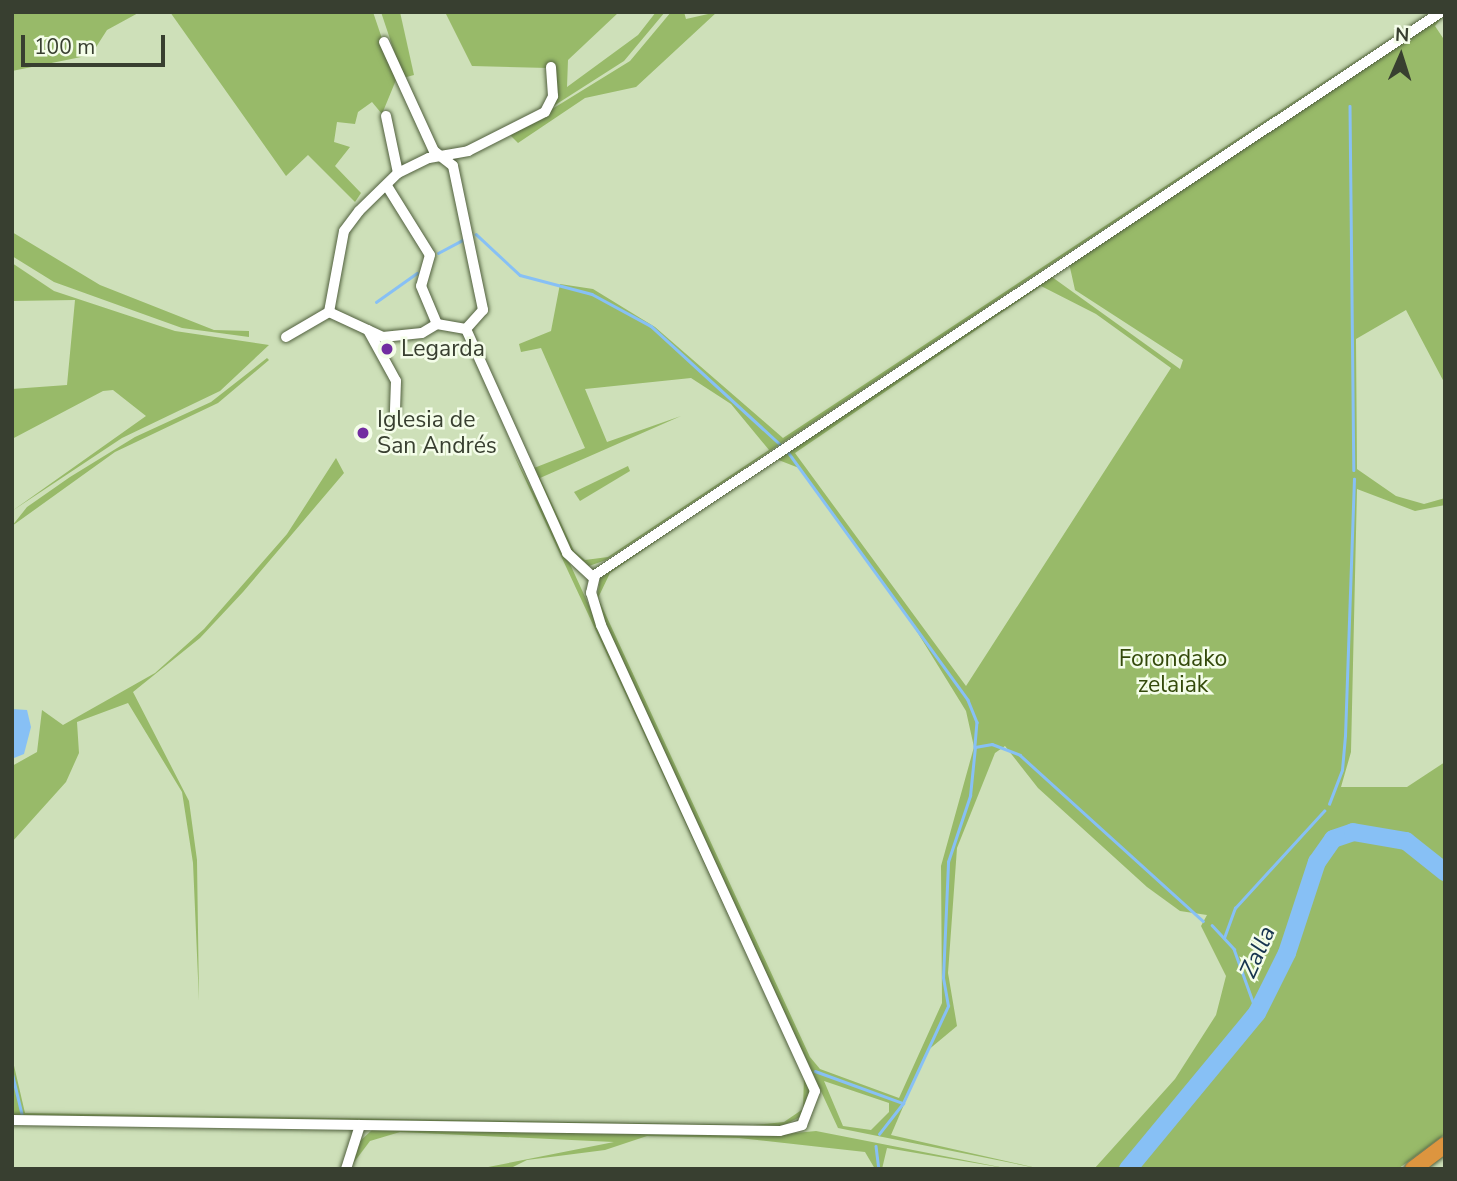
<!DOCTYPE html>
<html>
<head>
<meta charset="utf-8">
<style>
	body { margin:0 }
	#map { position:relative; width:1457px; height:1181px; overflow:hidden; background:#cee0b9; font-family:"Nunito Sans",sans-serif }
	div>[style] { position:absolute }
	[style*='--x'] { left:calc(var(--x)*1px); top:calc(var(--y)*1px); width:calc(var(--w)*1px); rotate:calc(var(--a)*1deg) }
	.green>* { inset:0; background:#98ba69 }
	.water>* { inset:0; background:#87c0f5 }
	.stream>* { height:2.5px; margin:-1.25px; padding:0 1.25px; transform-origin:1.25px; border-radius:1.25px; background:#87c0f5 }
	.river>* { height:18px; margin:-9px; padding:0 9px; transform-origin:9px; border-radius:9px; background:#87c0f5 }
	.roads { filter:drop-shadow(0 0 2px #51603e) drop-shadow(0 0 2px #51603e) }
	.minor>* { height:10px; margin:-5px; padding:0 5px; transform-origin:5px; border-radius:5px; background:#fff }
	.highway>* { height:16px; margin:-8px; padding:0 8px; transform-origin:8px; border-radius:8px; background:#dd953f }
	.dots>* { width:19px; height:19px; translate:-50% -50%; box-sizing:border-box; border:4px solid #f4fde9; border-radius:50% }
	span { translate:-50% -50%; white-space:nowrap; text-align:center; line-height:1.15; -webkit-text-stroke:5px #f4fde9; paint-order:stroke }
	.poi-label { font-size:23px; color:#383f30 }
	.left { translate:0 -50%; text-align:left }
	.park-label { font-size:23px; color:#344a0b }
	.water-label { font-size:24px; color:#16344f; font-style:italic }
	.frame { position:absolute; inset:0; border:14px solid #383f30; pointer-events:none }
	.north { position:absolute; left:1366px; top:21px; width:70px; height:70px; -webkit-text-stroke:5px #f4fde9; paint-order:stroke; rotate:3deg; font-size:19px; font-weight:700; line-height:28px; text-align:center; color:#383f30 }
	.north::after { content:''; display:block; margin:auto; width:24px; height:32px; background:#383f30; clip-path:polygon(50% 0,100% 100%,50% 72%,0 100%) }
	.scale { position:absolute; left:21px; top:35px; width:144px; height:32px; box-sizing:border-box; border:4px solid #383f30; border-top:0; padding-left:9px; font-size:21px; line-height:24px; white-space:nowrap; color:#383f30; -webkit-text-stroke:5px #f4fde9; paint-order:stroke }
</style>
</head>
<body>
<div id="map">
	<div class="green">
		<div style="clip-path:polygon(12px 12px,140px 12px,107px 30px,91px 55px,12px 71px)"></div>
		<div style="clip-path:polygon(170px 12px,373px 12px,396px 80px,382px 114px,372px 102px,358px 112px,355px 124px,337px 122px,334px 142px,350px 147px,335px 166px,361px 193px,355px 202px,308px 155px,286px 176px)"></div>
		<div style="clip-path:polygon(381px 12px,400px 12px,414px 75px,403px 78px)"></div>
		<div style="clip-path:polygon(445px 12px,619px 12px,568px 60px,567px 87px,638px 35px,656px 12px,665px 12px,624px 61px,552px 107px,548px 68px,472px 66px)"></div>
		<div style="clip-path:polygon(671px 12px,684px 12px,686px 19px,717px 12px,636px 87px,585px 98px,518px 143px,510px 135px,630px 61px)"></div>
		<div style="clip-path:polygon(evenodd,1430px 12px,606px 560px,589px 566px,572px 556px,534px 468px,585px 448px,541px 348px,521px 352px,519px 344px,551px 331px,560px 284px,593px 289px,655px 327px,783px 438px,1430px 12px,691px 378px,731px 404px,769px 450px,608px 557px,585px 560px,574px 551px,540px 478px,681px 416px,607px 442px,585px 389px,691px 378px)"></div>
		<div style="clip-path:polygon(evenodd,1445px 14px,1435px 26px,1445px 41px,1445px 384px,1406px 310px,1356px 339px,1357px 469px,1396px 496px,1424px 504px,1445px 498px,1445px 505px,1415px 511px,1357px 489px,1351px 752px,1341px 787px,1407px 787px,1445px 762px,1445px 1134px,1398px 1169px,1094px 1169px,1175px 1079px,1216px 1015px,1226px 976px,1201px 926px,1207px 915px,1180px 911px,1147px 887px,1038px 788px,1005px 746px,995px 753px,957px 848px,948px 973px,957px 1026px,927px 1051px,891px 1135px,1041px 1169px,838px 1128px,596px 606px,600px 578px,1052px 277px,1180px 369px,1183px 360px,1075px 290px,1069px 263px,1445px 14px,1041px 286px,1096px 314px,1171px 368px,966px 686px,795px 453px,1041px 286px,1445px 14px,776px 459px,799px 468px,903px 609px,966px 711px,974px 747px,941px 866px,942px 1003px,899px 1098px,820px 1069px,810px 1057px,598px 598px,610px 573px,776px 459px,1445px 14px,824px 1081px,889px 1103px,889px 1112px,871px 1130px,843px 1126px,824px 1081px)"></div>
		<div style="clip-path:polygon(12px 232px,100px 285px,214px 330px,249px 331px,249px 337px,182px 328px,54px 282px,12px 256px)"></div>
		<div style="clip-path:polygon(12px 263px,54px 291px,175px 331px,269px 345px,220px 391px,122px 438px,12px 511px,146px 416px,113px 390px,103px 391px,12px 439px,12px 389px,67px 385px,75px 300px,12px 301px)"></div>
		<div style="clip-path:polygon(267px 358px,269px 360px,218px 403px,115px 452px,12px 526px,27px 507px,70px 477px,135px 437px,211px 402px)"></div>
		<div style="clip-path:polygon(512px 451px,570px 564px,811px 1091px,802px 1116px,778px 1128px,12px 1117px,12px 1057px,25px 1113px,753px 1125px,784px 1122px,803px 1109px,804px 1077px)"></div>
		<div style="clip-path:polygon(336px 458px,344px 473px,243px 592px,200px 638px,133px 692px,189px 801px,197px 860px,199px 1001px,193px 863px,182px 792px,128px 703px,77px 722px,79px 753px,66px 782px,12px 842px,12px 766px,37px 752px,42px 710px,63px 725px,155px 673px,204px 629px,287px 534px)"></div>
		<div style="clip-path:polygon(628px 466px,630px 471px,580px 501px,574px 492px)"></div>
		<div style="clip-path:polygon(372px 1130px,765px 1136px,816px 1131px,1010px 1169px,887px 1148px,882px 1169px,875px 1169px,865px 1152px,739px 1138px,647px 1136px,605px 1150px,527px 1160px,509px 1169px,478px 1169px,614px 1142px,400px 1132px,370px 1141px,349px 1169px,359px 1142px)"></div>
	</div>
	<div class="water">
		<div style="clip-path:polygon(12px 709px,27px 710px,31px 727px,24px 754px,14px 758px)"></div>
	</div>
	<div class="stream">
		<div style="--x:1350;--y:106;--w:364;--a:89.4"></div>
		<div style="--x:476;--y:234;--w:60;--a:43"></div>
		<div style="--x:520;--y:275;--w:74;--a:14.8"></div>
		<div style="--x:592;--y:294;--w:67;--a:28.5"></div>
		<div style="--x:651;--y:326;--w:175;--a:42.5"></div>
		<div style="--x:438;--y:253;--w:27;--a:-28"></div>
		<div style="--x:376;--y:302;--w:50;--a:-35.3"></div>
		<div style="--x:788;--y:452;--w:306;--a:54"></div>
		<div style="--x:968;--y:700;--w:24;--a:68"></div>
		<div style="--x:977;--y:722;--w:25;--a:95"></div>
		<div style="--x:975;--y:747;--w:17;--a:-10"></div>
		<div style="--x:992;--y:744;--w:30;--a:21"></div>
		<div style="--x:1020;--y:755;--w:247;--a:42.2"></div>
		<div style="--x:1329;--y:804;--w:36;--a:-69"></div>
		<div style="--x:1342;--y:770;--w:34;--a:-85"></div>
		<div style="--x:1345;--y:736;--w:257;--a:-88"></div>
		<div style="--x:1212;--y:925;--w:33;--a:47"></div>
		<div style="--x:1234;--y:949;--w:68;--a:70.2"></div>
		<div style="--x:1224;--y:938;--w:32;--a:-70"></div>
		<div style="--x:1235;--y:908;--w:132;--a:-47.5"></div>
		<div style="--x:815;--y:1071;--w:94;--a:20"></div>
		<div style="--x:12;--y:1072;--w:43;--a:76.6"></div>
		<div style="--x:879;--y:1134;--w:39;--a:-52"></div>
		<div style="--x:903;--y:1103;--w:107;--a:-65.1"></div>
		<div style="--x:948;--y:1006;--w:28;--a:-100"></div>
		<div style="--x:943;--y:978;--w:116;--a:-87.5"></div>
		<div style="--x:948;--y:862;--w:70;--a:-71.6"></div>
		<div style="--x:970;--y:796;--w:49;--a:-84.2"></div>
		<div style="--x:876;--y:1146;--w:23;--a:83"></div>
	</div>
	<div class="river">
		<div style="--x:1128;--y:1169;--w:202;--a:-50.4"></div>
		<div style="--x:1257;--y:1013;--w:67;--a:-63.4"></div>
		<div style="--x:1287;--y:953;--w:96;--a:-71.8"></div>
		<div style="--x:1317;--y:862;--w:28;--a:-55"></div>
		<div style="--x:1333;--y:839;--w:21;--a:-19"></div>
		<div style="--x:1353;--y:832;--w:54;--a:9.6"></div>
		<div style="--x:1406;--y:841;--w:50;--a:38.5"></div>
	</div>
	<div class="roads">
		<div class="minor">
			<div style="--x:384;--y:42;--w:120;--a:65.4"></div>
			<div style="--x:434;--y:151;--w:24;--a:38"></div>
			<div style="--x:453;--y:166;--w:147;--a:78.2"></div>
			<div style="--x:483;--y:310;--w:25;--a:132"></div>
			<div style="--x:466;--y:329;--w:246;--a:65.7"></div>
			<div style="--x:567;--y:553;--w:37;--a:43"></div>
			<div style="--x:386;--y:116;--w:58;--a:78.1"></div>
			<div style="--x:387;--y:186;--w:81;--a:58.1"></div>
			<div style="--x:430;--y:255;--w:32;--a:106"></div>
			<div style="--x:421;--y:286;--w:41;--a:67.2"></div>
			<div style="--x:329;--y:312;--w:60;--a:24.8"></div>
			<div style="--x:383;--y:337;--w:39;--a:-6"></div>
			<div style="--x:422;--y:333;--w:17;--a:-31"></div>
			<div style="--x:437;--y:324;--w:29;--a:10"></div>
			<div style="--x:368;--y:330;--w:58;--a:61.2"></div>
			<div style="--x:396;--y:381;--w:33;--a:92"></div>
			<div style="--x:286;--y:337;--w:50;--a:-30.2"></div>
			<div style="--x:329;--y:312;--w:82;--a:-79.5"></div>
			<div style="--x:344;--y:231;--w:25;--a:-53"></div>
			<div style="--x:359;--y:211;--w:54;--a:-44.3"></div>
			<div style="--x:398;--y:173;--w:34;--a:-26"></div>
			<div style="--x:429;--y:158;--w:40;--a:-10"></div>
			<div style="--x:468;--y:151;--w:86;--a:-26.9"></div>
			<div style="--x:545;--y:112;--w:18;--a:-63"></div>
			<div style="--x:553;--y:96;--w:29;--a:-94"></div>
			<div style="--x:12;--y:1120;--w:768;--a:0.82"></div>
			<div style="--x:780;--y:1131;--w:23;--a:-15"></div>
			<div style="--x:802;--y:1125;--w:36;--a:-69"></div>
			<div style="--x:815;--y:1091;--w:513;--a:-114.67"></div>
			<div style="--x:601;--y:625;--w:34;--a:-107"></div>
			<div style="--x:591;--y:593;--w:18;--a:-77"></div>
			<div style="--x:595;--y:575;--w:1016;--a:-33.64"></div>
			<div style="--x:346;--y:1169;--w:46;--a:-72.3"></div>
		</div>
		<div class="highway">
			<div style="--x:1413;--y:1169;--w:40;--a:-37"></div>
		</div>
	</div>
	<div class="dots">
		<div style="left:387px;top:349px;background:#722da1"></div>
		<div style="left:363px;top:433px;background:#722da1"></div>
	</div>
	<div class="poi-label">
		<span class="left" style="left:401px;top:349px">Legarda</span>
		<span class="left" style="left:377px;top:433px">Iglesia de<br>San Andrés</span>
	</div>
	<div class="park-label">
		<span style="left:1173px;top:672px">Forondako<br>zelaiak</span>
	</div>
	<div class="water-label">
		<span style="left:1258px;top:952px;rotate:-66deg">Zalla</span>
	</div>
	<div class="frame"></div>
	<div class="north">N</div>
	<div class="scale">100 m</div>
</div>
</body>
</html>
